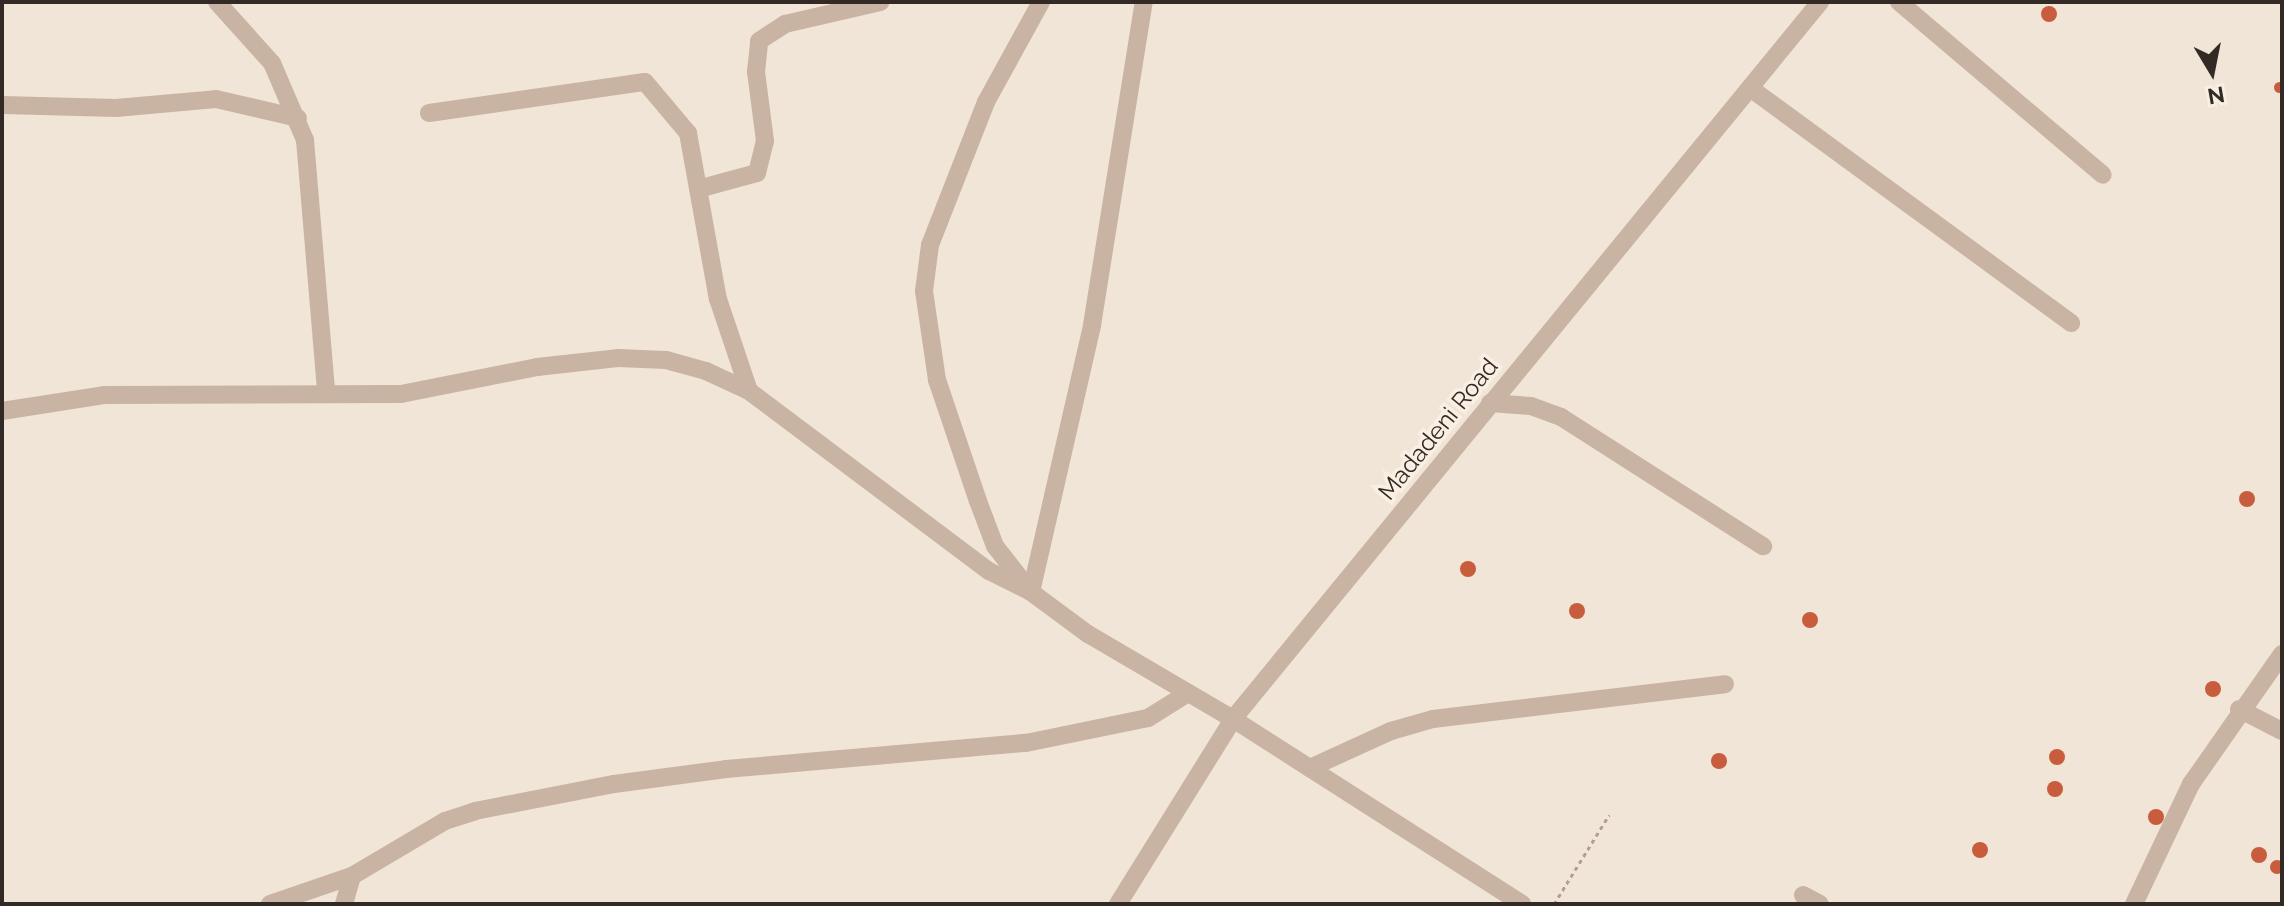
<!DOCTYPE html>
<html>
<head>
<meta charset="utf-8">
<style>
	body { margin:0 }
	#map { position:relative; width:2284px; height:906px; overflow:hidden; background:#f1e5d7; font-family:Raleway,sans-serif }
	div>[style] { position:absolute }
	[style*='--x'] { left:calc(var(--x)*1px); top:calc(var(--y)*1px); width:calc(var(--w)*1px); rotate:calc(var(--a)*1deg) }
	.building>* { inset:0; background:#c85d3e }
	.round { border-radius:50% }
	.path>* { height:3px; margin-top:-1.5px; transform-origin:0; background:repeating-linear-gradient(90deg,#b59e8e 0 4px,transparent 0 8px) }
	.minor>* { height:18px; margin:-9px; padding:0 9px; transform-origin:9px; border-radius:9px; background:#c9b4a3 }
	span { translate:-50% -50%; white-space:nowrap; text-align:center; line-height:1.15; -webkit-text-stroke:7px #f9efe3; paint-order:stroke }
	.street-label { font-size:24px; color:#342a25 }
	.frame { position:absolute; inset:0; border:4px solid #342a25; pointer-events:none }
	.north { position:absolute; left:2172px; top:32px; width:80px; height:80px; -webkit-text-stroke:6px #f9efe3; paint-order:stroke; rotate:170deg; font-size:22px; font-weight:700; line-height:32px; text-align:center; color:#342a25 }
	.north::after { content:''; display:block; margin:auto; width:28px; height:36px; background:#342a25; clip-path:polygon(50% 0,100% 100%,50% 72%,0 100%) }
</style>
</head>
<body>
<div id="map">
	<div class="building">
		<div class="round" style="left:2041px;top:6px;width:16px;height:16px"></div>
		<div class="round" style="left:2273.5px;top:81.5px;width:11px;height:11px"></div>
		<div class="round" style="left:2239px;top:491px;width:16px;height:16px"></div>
		<div class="round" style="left:1460px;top:561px;width:16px;height:16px"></div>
		<div class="round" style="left:1569px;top:603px;width:16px;height:16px"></div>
		<div class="round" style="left:1802px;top:612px;width:16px;height:16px"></div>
		<div class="round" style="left:2205px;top:681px;width:16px;height:16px"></div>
		<div class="round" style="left:2049px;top:749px;width:16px;height:16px"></div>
		<div class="round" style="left:1711px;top:753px;width:16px;height:16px"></div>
		<div class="round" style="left:2047px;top:781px;width:16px;height:16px"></div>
		<div class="round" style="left:2148px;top:809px;width:16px;height:16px"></div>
		<div class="round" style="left:1972px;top:842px;width:16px;height:16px"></div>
		<div class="round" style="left:2251px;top:847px;width:16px;height:16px"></div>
		<div class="round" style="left:2270px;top:860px;width:14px;height:14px"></div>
	</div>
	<div class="path">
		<div style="--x:1554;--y:904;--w:105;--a:-58.3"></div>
	</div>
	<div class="minor">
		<div style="--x:217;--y:2;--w:82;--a:48"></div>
		<div style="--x:272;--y:63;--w:84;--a:66.8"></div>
		<div style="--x:305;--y:140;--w:253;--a:85.2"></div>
		<div style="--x:1899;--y:2;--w:267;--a:40.3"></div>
		<div style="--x:1750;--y:88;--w:398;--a:36.2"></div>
		<div style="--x:2;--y:105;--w:114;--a:1.5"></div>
		<div style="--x:116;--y:108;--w:100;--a:-5.1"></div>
		<div style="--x:216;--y:99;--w:84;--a:13"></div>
		<div style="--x:429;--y:113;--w:218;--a:-8.2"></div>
		<div style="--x:645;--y:82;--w:67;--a:49.9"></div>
		<div style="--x:688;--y:133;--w:169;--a:79.8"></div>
		<div style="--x:718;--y:299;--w:97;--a:71.4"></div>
		<div style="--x:698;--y:189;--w:61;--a:-15.2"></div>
		<div style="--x:757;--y:173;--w:33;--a:-76"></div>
		<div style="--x:765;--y:141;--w:70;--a:-97.4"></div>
		<div style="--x:756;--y:72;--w:31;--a:-84"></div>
		<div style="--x:759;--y:41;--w:31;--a:-33"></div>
		<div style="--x:785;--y:24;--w:98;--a:-13"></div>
		<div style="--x:1490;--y:403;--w:41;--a:4.2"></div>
		<div style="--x:1531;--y:406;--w:32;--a:20"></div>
		<div style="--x:1561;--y:417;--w:240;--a:32.6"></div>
		<div style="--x:2;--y:411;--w:103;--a:-8.9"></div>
		<div style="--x:104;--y:395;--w:297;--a:-0.2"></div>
		<div style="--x:401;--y:394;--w:139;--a:-11.2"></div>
		<div style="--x:537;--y:367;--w:81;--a:-6.3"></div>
		<div style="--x:618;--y:358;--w:48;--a:2.4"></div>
		<div style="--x:666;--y:360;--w:41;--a:15.4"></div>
		<div style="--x:706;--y:371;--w:47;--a:24.9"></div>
		<div style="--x:749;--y:391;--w:300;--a:36.9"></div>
		<div style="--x:989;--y:571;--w:47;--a:26.6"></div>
		<div style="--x:1031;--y:592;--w:71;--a:36.4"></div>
		<div style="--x:1088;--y:634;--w:168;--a:30.4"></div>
		<div style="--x:1233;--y:719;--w:343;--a:32.6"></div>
		<div style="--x:1028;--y:588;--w:53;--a:-128.2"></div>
		<div style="--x:995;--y:546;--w:48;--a:-110.7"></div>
		<div style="--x:978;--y:501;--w:128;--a:-108.7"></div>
		<div style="--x:937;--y:380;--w:90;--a:-98.3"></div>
		<div style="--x:924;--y:291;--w:46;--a:-82.6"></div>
		<div style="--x:930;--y:245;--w:154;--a:-68.6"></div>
		<div style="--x:986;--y:102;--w:114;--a:-61.2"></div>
		<div style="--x:1031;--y:592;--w:274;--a:-77.1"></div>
		<div style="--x:1092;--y:325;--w:327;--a:-80.9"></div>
		<div style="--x:2239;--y:709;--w:48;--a:27.1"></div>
		<div style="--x:1310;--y:768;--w:89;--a:-24.6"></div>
		<div style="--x:1391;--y:731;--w:44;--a:-15.9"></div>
		<div style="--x:1433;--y:719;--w:294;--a:-6.8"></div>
		<div style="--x:1803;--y:895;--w:19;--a:28"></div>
		<div style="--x:270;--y:904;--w:87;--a:-18.9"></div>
		<div style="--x:352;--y:876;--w:108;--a:-30.6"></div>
		<div style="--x:445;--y:821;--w:32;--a:-18"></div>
		<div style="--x:475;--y:811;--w:142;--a:-11"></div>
		<div style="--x:614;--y:784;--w:113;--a:-7.6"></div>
		<div style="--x:726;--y:769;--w:301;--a:-5"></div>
		<div style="--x:1026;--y:743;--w:125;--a:-11.6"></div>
		<div style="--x:1148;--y:718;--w:47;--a:-32"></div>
		<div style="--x:344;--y:904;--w:29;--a:-74"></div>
		<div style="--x:1118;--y:904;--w:218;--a:-58.1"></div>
		<div style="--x:1233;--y:719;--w:927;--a:-50.69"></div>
		<div style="--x:2134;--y:904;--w:133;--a:-64.6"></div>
		<div style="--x:2191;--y:784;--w:159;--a:-55"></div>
	</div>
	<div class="street-label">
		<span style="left:1438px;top:429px;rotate:-51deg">Madadeni Road</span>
	</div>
	<div class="frame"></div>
	<div class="north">N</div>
</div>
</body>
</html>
